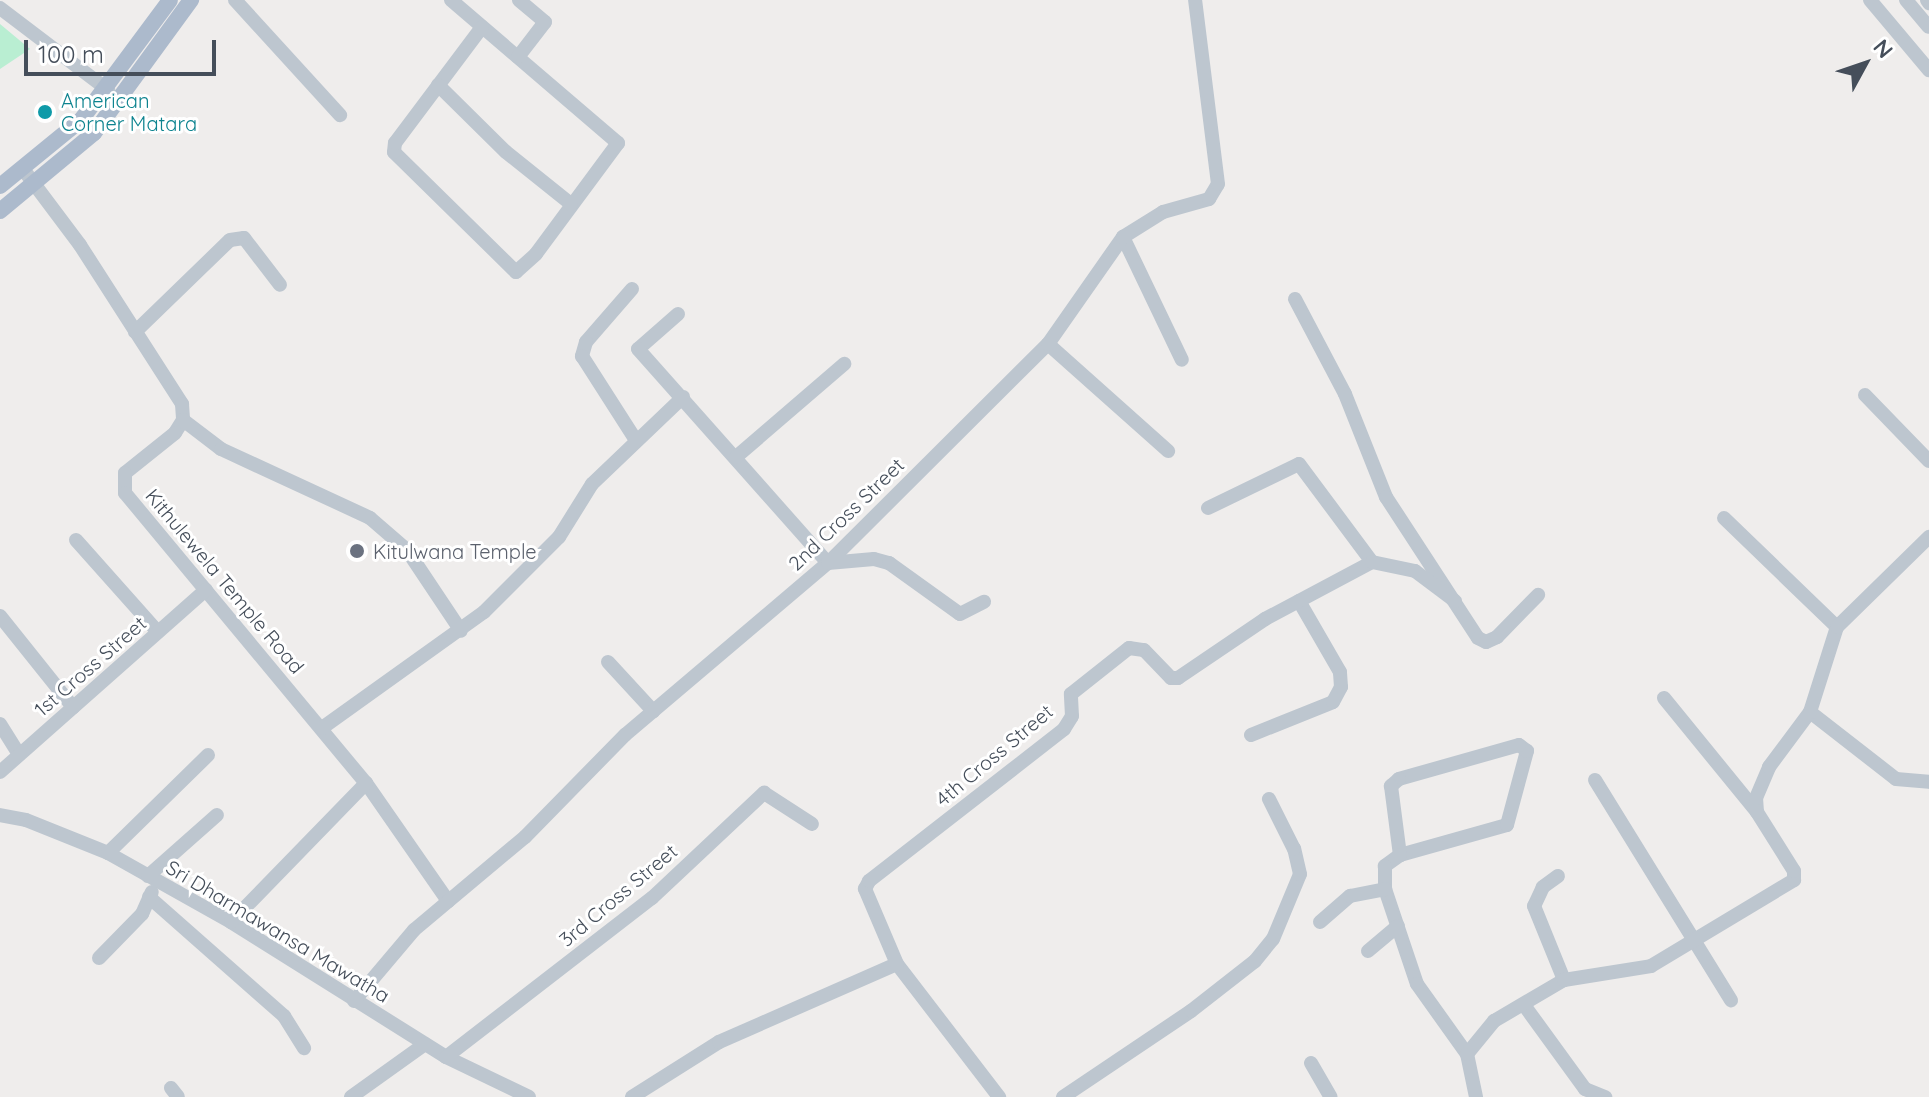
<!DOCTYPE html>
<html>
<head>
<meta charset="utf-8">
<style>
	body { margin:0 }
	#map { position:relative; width:1929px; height:1097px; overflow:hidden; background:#efedec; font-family:Quicksand,sans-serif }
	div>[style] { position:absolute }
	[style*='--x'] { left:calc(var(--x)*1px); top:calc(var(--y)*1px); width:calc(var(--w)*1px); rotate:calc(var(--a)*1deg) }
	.green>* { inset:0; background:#b9eed2 }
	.minor>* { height:14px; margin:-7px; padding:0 7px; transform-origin:7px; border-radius:7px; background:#bdc6cf }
	.major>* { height:16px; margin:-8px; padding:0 8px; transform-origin:8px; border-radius:8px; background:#acbacc }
	.dots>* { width:22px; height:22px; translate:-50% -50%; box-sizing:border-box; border:4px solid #fff; border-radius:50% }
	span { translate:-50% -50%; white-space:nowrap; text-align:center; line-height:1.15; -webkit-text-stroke:6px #fff; paint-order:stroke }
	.culture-label { font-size:20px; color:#0d838f }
	.left { translate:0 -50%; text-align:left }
	.street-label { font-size:20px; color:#454e5a }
	.worship-label { font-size:20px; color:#5b616d }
	.north { position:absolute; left:1825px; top:24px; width:80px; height:80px; -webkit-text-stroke:6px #fff; paint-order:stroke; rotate:50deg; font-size:22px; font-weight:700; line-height:32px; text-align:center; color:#454e5a }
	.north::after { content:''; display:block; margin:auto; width:28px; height:36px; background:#454e5a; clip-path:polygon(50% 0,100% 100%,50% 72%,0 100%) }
	.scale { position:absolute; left:24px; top:40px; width:192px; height:36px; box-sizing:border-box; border:4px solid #454e5a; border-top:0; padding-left:10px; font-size:24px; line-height:28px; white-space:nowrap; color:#454e5a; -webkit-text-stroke:6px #fff; paint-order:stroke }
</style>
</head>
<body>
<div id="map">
	<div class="green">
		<div style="clip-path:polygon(0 24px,30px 49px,0 69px)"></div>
	</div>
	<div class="minor">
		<div style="--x:235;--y:0;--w:156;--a:47.6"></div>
		<div style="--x:451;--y:0;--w:220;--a:40.6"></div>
		<div style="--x:618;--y:143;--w:138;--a:126.5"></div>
		<div style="--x:536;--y:254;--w:27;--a:138"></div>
		<div style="--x:516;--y:272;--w:171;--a:-135.5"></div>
		<div style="--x:394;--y:152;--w:9;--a:-84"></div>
		<div style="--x:395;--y:143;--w:145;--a:-53.1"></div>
		<div style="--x:1870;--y:0;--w:92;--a:49.9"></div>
		<div style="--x:1906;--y:0;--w:35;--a:50"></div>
		<div style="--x:1927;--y:0;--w:4;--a:56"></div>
		<div style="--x:0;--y:8;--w:136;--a:37.2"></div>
		<div style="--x:518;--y:57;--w:44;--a:-52.4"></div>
		<div style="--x:545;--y:22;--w:34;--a:-140"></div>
		<div style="--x:438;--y:85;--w:95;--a:44.6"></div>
		<div style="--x:506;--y:152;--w:83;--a:38.7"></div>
		<div style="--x:23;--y:169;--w:95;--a:53.1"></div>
		<div style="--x:80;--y:245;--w:189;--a:57.3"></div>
		<div style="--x:182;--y:404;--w:16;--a:86"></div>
		<div style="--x:183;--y:420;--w:15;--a:122"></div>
		<div style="--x:175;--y:433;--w:64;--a:141.3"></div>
		<div style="--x:125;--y:473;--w:20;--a:90"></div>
		<div style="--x:125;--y:493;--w:377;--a:50.3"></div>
		<div style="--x:366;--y:783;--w:144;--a:55.2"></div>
		<div style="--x:1123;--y:237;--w:136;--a:64.4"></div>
		<div style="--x:632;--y:289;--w:70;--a:131"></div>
		<div style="--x:586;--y:342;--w:15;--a:106"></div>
		<div style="--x:582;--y:356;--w:98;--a:57.4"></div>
		<div style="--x:1295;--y:299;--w:107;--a:62.2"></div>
		<div style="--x:1345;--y:394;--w:111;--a:68.3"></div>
		<div style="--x:1386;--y:497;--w:168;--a:56.9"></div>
		<div style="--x:1478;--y:638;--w:9;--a:27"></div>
		<div style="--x:1486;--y:642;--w:12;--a:-24"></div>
		<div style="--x:1497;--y:637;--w:59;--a:-45.7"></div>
		<div style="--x:678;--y:314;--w:53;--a:138.8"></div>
		<div style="--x:638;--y:349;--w:286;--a:48.4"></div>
		<div style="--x:828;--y:563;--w:46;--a:-5"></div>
		<div style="--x:874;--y:559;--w:16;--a:15"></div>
		<div style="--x:889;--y:563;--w:87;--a:35.7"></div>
		<div style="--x:960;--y:614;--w:27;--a:-27"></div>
		<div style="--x:135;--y:332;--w:132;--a:-44.1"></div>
		<div style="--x:230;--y:240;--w:14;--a:-8"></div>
		<div style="--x:244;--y:238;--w:59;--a:52.5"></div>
		<div style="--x:1048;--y:344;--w:161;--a:41.7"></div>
		<div style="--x:1865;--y:395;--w:92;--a:45.9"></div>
		<div style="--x:183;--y:420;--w:48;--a:37.3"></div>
		<div style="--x:221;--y:449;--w:164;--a:24.8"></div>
		<div style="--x:370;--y:518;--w:49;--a:40.9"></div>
		<div style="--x:407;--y:550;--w:97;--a:56.3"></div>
		<div style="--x:736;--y:457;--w:143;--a:-40.7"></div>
		<div style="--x:1208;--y:508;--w:101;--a:-25.8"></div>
		<div style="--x:1299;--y:464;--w:122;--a:53.3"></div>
		<div style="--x:1724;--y:518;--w:157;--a:44"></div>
		<div style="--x:76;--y:540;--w:123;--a:48.3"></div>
		<div style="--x:0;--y:616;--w:117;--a:51.3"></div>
		<div style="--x:608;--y:662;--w:67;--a:47.4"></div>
		<div style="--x:1664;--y:698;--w:147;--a:50.8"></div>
		<div style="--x:1810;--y:712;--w:109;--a:37.9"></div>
		<div style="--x:1896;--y:779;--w:33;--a:5"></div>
		<div style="--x:0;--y:724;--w:36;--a:58"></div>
		<div style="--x:322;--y:728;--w:199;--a:-35.6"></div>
		<div style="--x:484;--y:612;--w:106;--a:-45"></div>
		<div style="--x:559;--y:537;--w:62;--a:-58.1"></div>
		<div style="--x:592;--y:484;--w:126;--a:-43.7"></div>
		<div style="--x:1251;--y:735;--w:88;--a:-21.9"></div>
		<div style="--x:1333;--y:702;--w:17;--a:-62"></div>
		<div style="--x:1341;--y:687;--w:15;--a:-94"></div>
		<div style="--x:1340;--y:672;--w:82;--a:-120"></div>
		<div style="--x:0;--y:772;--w:275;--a:-41.5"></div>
		<div style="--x:1595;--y:780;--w:259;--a:58.3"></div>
		<div style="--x:0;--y:815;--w:26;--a:11"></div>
		<div style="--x:26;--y:820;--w:88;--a:21.9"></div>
		<div style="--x:108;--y:853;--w:141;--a:29.3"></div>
		<div style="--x:231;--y:922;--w:254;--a:32.1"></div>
		<div style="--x:446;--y:1057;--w:92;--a:25.7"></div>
		<div style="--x:108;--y:853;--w:140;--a:-44.4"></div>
		<div style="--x:1400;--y:855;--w:111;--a:-15.7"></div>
		<div style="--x:1507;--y:825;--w:77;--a:-74.9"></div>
		<div style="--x:1527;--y:751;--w:10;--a:-143"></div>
		<div style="--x:1519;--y:745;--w:125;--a:164.2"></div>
		<div style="--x:1399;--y:779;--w:11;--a:139"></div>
		<div style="--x:1391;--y:786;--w:70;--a:82.6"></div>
		<div style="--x:1400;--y:855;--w:19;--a:144"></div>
		<div style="--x:1385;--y:866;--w:23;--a:90"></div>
		<div style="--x:1385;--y:889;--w:100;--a:71.4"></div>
		<div style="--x:1417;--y:984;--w:86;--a:54.5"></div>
		<div style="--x:148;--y:876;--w:92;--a:-41.5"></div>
		<div style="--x:1558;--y:876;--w:19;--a:144"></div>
		<div style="--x:1543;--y:887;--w:21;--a:115"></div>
		<div style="--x:1534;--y:906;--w:80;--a:67.9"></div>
		<div style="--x:149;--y:897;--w:180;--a:41.4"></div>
		<div style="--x:284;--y:1016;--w:38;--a:58"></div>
		<div style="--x:231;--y:922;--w:194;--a:-45.8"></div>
		<div style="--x:1320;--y:922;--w:40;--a:-41"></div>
		<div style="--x:1350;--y:896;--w:36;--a:-11"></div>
		<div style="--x:1368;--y:951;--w:39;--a:-40"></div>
		<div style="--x:99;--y:958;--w:62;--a:-45.7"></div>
		<div style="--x:142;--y:914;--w:24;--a:-66"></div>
		<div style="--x:897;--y:964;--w:168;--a:52.5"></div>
		<div style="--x:354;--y:1001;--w:93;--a:-49.8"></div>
		<div style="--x:414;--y:930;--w:145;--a:-40"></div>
		<div style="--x:525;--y:837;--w:143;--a:-45.6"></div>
		<div style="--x:625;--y:735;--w:266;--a:-40.3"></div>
		<div style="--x:828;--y:563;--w:310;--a:-44.9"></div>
		<div style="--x:1048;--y:344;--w:131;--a:-55"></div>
		<div style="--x:1123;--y:237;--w:47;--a:-32"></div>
		<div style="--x:1163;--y:212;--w:48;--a:-15.8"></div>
		<div style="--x:1209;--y:199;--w:17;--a:-59"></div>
		<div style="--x:1218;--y:184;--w:185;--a:-97.1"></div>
		<div style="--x:1524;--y:1005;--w:104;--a:54"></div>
		<div style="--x:1585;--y:1089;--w:22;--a:22"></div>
		<div style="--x:446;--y:1057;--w:260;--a:-37.7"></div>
		<div style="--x:652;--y:898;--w:154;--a:-43.2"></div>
		<div style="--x:764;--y:793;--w:57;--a:32.9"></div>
		<div style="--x:1311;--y:1063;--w:39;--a:60"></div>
		<div style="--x:171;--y:1088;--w:11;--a:52"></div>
		<div style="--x:351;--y:1097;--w:91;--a:-35.6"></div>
		<div style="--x:632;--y:1097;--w:103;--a:-32.3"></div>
		<div style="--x:719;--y:1042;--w:194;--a:-23.7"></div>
		<div style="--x:897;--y:964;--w:82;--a:-113.1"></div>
		<div style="--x:865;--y:889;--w:9;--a:-63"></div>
		<div style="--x:869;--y:881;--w:247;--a:-37.9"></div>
		<div style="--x:1064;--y:729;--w:15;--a:-58"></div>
		<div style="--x:1072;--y:716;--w:22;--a:-93"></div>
		<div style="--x:1071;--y:694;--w:74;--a:-38.4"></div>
		<div style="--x:1129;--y:648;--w:15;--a:8"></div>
		<div style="--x:1144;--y:650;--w:39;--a:46"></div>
		<div style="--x:1171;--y:678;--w:7;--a:0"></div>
		<div style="--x:1178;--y:678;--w:105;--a:-34.1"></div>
		<div style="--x:1265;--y:619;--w:121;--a:-28"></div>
		<div style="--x:1372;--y:562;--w:44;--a:11.8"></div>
		<div style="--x:1415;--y:571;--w:50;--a:36.9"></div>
		<div style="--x:1063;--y:1097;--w:154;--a:-33.9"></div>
		<div style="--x:1191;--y:1011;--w:81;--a:-38"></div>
		<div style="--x:1255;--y:961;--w:28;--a:-51"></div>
		<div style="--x:1273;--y:939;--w:70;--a:-67.4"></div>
		<div style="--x:1300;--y:874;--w:26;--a:-103"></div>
		<div style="--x:1294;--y:849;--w:56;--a:-116.6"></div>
		<div style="--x:1476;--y:1097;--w:44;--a:-101.8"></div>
		<div style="--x:1467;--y:1054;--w:43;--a:-50.7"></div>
		<div style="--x:1494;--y:1021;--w:81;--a:-30.4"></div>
		<div style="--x:1564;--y:980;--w:88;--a:-9.1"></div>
		<div style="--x:1651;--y:966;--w:167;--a:-31"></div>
		<div style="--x:1794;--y:880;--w:9;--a:-90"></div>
		<div style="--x:1794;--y:871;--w:70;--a:-122.1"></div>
		<div style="--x:1757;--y:812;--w:14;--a:-94"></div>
		<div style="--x:1756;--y:798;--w:34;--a:-67"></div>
		<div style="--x:1769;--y:767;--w:69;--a:-53.3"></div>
		<div style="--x:1810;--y:712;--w:89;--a:-72.4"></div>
		<div style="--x:1837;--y:627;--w:129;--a:-44.4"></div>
	</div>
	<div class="major">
		<div style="--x:0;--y:186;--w:104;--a:-39.2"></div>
		<div style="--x:81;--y:120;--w:149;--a:-53.4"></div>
		<div style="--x:0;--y:211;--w:122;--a:-39.7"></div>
		<div style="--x:94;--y:133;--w:165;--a:-53.9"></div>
	</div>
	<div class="dots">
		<div style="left:45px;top:112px;background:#0f9aa8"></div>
		<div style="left:357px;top:551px;background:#6b7280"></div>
	</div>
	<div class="culture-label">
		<span class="left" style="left:61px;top:112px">American<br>Corner Matara</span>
	</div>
	<div class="street-label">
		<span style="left:846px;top:514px;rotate:-44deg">2nd Cross Street</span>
		<span style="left:225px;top:581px;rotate:50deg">Kithulewela Temple Road</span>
		<span style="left:90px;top:666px;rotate:-41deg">1st Cross Street</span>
		<span style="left:994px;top:755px;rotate:-40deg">4th Cross Street</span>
		<span style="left:618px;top:895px;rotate:-40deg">3rd Cross Street</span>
		<span style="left:278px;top:931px;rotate:31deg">Sri Dharmawansa Mawatha</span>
	</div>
	<div class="worship-label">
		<span class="left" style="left:373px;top:551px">Kitulwana Temple</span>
	</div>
	<div class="north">N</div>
	<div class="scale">100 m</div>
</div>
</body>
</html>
